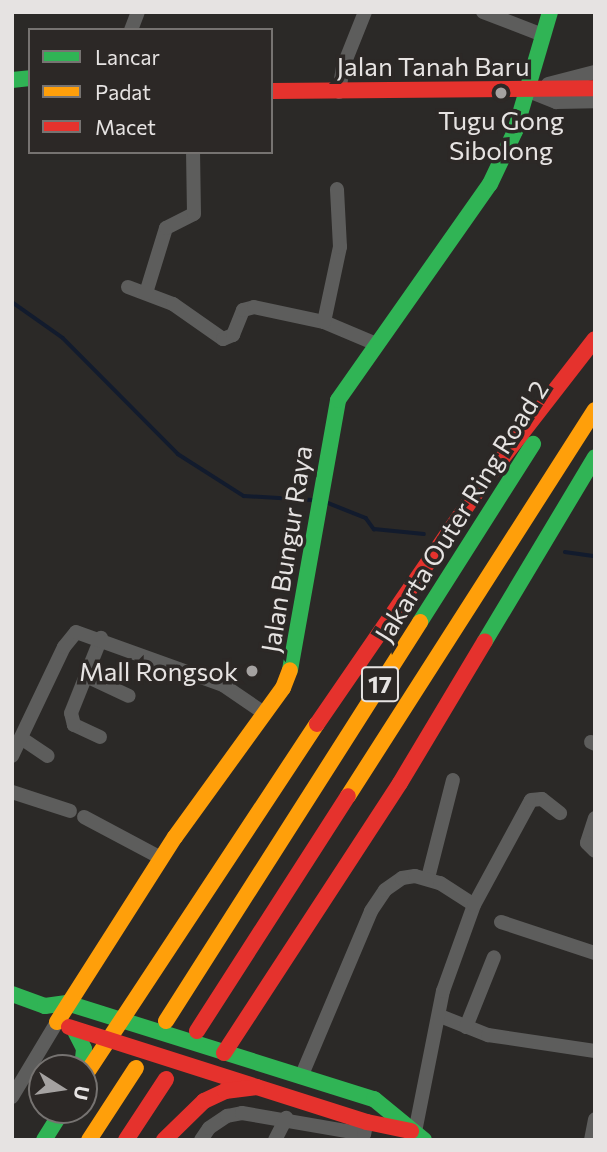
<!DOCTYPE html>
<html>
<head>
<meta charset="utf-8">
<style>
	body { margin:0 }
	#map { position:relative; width:607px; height:1152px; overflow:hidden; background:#2b2927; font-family:Commissioner,sans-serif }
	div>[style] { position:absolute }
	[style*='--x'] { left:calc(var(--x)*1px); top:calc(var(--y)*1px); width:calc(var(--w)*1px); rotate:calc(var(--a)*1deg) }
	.stream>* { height:3.5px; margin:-1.75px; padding:0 1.75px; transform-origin:1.75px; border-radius:1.75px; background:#121b2d }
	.street>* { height:14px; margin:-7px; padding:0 7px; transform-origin:7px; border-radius:7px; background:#5d5d5c }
	.fast>* { height:16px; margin:-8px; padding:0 8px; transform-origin:8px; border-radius:8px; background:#30b455 }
	.slow>* { height:16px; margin:-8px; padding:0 8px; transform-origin:8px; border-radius:8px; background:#ff9f0a }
	.jam>* { height:16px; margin:-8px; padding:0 8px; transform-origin:8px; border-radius:8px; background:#e5322d }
	.dots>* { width:19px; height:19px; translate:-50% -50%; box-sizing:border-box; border:4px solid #2c2826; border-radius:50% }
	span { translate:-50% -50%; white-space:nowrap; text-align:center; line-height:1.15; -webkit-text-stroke:7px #2c2826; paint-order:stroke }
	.shield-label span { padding:2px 5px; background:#2c2826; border:2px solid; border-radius:5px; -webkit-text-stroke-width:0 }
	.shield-label { font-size:24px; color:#e6e3e2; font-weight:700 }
	.street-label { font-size:26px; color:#e6e3e2 }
	.poi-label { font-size:26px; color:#e6e3e2 }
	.right { translate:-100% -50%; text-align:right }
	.frame { position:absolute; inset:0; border:14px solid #e6e3e2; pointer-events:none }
	.legend { position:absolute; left:28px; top:28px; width:245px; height:126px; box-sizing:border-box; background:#2c2826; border:2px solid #767371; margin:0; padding:9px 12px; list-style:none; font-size:21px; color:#e6e3e2 }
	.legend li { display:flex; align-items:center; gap:14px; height:35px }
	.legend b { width:35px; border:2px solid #767371 }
	.north { position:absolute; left:28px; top:1054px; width:70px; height:70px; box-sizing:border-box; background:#2c2826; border:2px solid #767371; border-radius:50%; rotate:102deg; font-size:19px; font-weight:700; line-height:28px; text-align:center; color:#e6e3e2 }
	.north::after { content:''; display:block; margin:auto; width:24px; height:32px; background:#a5a2a1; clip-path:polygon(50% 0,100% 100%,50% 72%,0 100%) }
</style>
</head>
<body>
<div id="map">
	<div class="stream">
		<div style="--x:12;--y:302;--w:62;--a:35.2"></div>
		<div style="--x:63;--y:338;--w:163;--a:45.2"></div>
		<div style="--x:178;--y:454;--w:78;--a:32.5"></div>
		<div style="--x:244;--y:496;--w:68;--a:3.4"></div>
		<div style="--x:323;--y:501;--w:46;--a:21.6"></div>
		<div style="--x:366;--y:518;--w:14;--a:54"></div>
		<div style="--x:374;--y:529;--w:50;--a:5.7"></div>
		<div style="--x:565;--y:552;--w:30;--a:8"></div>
	</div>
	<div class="street">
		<div style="--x:483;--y:12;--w:64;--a:21"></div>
		<div style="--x:131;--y:30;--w:19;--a:-69"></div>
		<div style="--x:548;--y:84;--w:49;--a:-14.3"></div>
		<div style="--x:339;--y:92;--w:25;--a:-81"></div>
		<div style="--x:343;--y:67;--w:59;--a:-68.2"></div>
		<div style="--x:531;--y:92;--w:27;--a:22"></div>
		<div style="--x:556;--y:102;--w:39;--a:-1"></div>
		<div style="--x:128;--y:287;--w:48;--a:20.7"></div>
		<div style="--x:173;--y:304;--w:61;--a:35"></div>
		<div style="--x:223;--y:339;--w:11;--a:-22"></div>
		<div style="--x:233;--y:335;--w:27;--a:-68"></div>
		<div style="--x:243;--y:310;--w:11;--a:-15"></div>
		<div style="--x:254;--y:307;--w:72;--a:12.1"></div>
		<div style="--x:324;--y:322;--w:54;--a:22.8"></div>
		<div style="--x:146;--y:293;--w:68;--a:-72.9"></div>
		<div style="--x:166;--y:228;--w:31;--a:-27"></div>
		<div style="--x:194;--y:214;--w:62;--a:-90.9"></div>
		<div style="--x:324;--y:322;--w:77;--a:-78"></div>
		<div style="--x:340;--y:247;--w:58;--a:-93"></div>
		<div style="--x:86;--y:676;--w:47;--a:24.9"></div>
		<div style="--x:100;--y:737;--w:29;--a:-155"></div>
		<div style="--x:74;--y:725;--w:12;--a:-104"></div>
		<div style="--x:71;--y:713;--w:81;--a:-68.2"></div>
		<div style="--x:21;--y:738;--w:32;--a:34"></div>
		<div style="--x:591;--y:742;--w:4;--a:27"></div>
		<div style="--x:12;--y:756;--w:121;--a:-64.5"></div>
		<div style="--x:64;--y:647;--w:19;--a:-51"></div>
		<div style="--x:76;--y:632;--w:156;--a:19.8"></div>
		<div style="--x:223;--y:685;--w:50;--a:34.3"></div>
		<div style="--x:12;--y:792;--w:61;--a:18.1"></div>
		<div style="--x:84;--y:817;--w:87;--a:28"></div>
		<div style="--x:595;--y:818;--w:26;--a:108"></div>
		<div style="--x:587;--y:843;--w:11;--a:45"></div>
		<div style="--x:428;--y:878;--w:101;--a:-75.7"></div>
		<div style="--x:501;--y:922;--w:99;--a:18.3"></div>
		<div style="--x:440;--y:1016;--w:52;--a:21.6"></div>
		<div style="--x:488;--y:1035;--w:108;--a:8.5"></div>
		<div style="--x:466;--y:1027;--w:75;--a:-68.2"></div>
		<div style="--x:301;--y:1077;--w:180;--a:-67.1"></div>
		<div style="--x:371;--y:911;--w:25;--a:-56"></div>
		<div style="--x:385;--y:890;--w:21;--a:-35"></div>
		<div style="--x:402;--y:878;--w:13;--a:-9"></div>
		<div style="--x:415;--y:876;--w:26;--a:16"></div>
		<div style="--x:440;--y:883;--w:40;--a:32.9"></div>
		<div style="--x:12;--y:1097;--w:87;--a:-59"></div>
		<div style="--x:415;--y:1132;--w:144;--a:-78.8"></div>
		<div style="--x:443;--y:991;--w:91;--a:-70.2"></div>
		<div style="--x:474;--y:905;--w:119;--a:-61.5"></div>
		<div style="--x:531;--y:800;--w:11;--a:-5"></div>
		<div style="--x:542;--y:799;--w:23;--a:38"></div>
		<div style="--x:201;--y:1140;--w:14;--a:-56"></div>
		<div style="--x:209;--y:1128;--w:22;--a:-34"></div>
		<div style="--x:227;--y:1116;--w:15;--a:-11"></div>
		<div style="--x:242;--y:1113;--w:124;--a:9.8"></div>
		<div style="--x:364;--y:1134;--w:12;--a:-76"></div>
		<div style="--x:275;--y:1140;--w:25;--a:-63"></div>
		<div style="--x:591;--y:1140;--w:21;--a:-79"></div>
	</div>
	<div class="fast">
		<div style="--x:12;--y:80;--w:18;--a:-6"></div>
		<div style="--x:420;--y:622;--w:211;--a:-57.6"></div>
		<div style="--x:485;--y:641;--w:214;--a:-59.1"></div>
		<div style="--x:290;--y:670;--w:274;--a:-79.9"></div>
		<div style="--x:338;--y:400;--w:264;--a:-54.9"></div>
		<div style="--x:490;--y:184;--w:59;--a:-64.7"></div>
		<div style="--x:515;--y:131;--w:124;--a:-73.6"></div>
		<div style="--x:12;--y:994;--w:35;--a:20"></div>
		<div style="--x:45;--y:1006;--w:22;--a:-8"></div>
		<div style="--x:67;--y:1003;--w:322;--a:17.4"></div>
		<div style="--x:374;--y:1099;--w:65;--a:39.4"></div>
		<div style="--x:74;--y:1029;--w:22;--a:63"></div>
		<div style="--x:84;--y:1049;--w:19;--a:96"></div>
		<div style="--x:44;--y:1140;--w:36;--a:-58"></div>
	</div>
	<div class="slow">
		<div style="--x:348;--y:796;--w:458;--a:-57.4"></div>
		<div style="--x:166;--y:1021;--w:473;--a:-57.5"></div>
		<div style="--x:57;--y:1022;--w:219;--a:-57.5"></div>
		<div style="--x:175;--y:837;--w:184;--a:-54.1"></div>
		<div style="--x:283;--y:688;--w:19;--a:-69"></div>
		<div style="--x:84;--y:1077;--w:423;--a:-56.6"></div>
		<div style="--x:89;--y:1140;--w:86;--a:-56.9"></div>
	</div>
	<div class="jam">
		<div style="--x:271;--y:91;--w:324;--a:-0.5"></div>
		<div style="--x:317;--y:724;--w:288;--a:-55.5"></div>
		<div style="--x:480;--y:487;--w:187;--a:-52.2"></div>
		<div style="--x:69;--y:1027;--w:313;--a:17.7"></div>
		<div style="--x:367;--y:1122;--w:45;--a:11.6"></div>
		<div style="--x:197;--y:1031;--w:279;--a:-57.3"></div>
		<div style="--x:224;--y:1053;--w:322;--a:-56.9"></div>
		<div style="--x:400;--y:783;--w:165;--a:-59.1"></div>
		<div style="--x:126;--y:1140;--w:73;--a:-56.7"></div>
		<div style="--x:164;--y:1140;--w:56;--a:-44.3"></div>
		<div style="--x:204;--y:1101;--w:23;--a:-25"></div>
		<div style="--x:225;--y:1091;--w:32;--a:-7"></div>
	</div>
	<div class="dots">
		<div style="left:501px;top:93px;background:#a5a2a1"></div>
		<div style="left:252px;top:671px;background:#a5a2a1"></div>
	</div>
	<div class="shield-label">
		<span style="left:380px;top:684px">17</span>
	</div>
	<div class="street-label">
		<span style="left:433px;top:66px">Jalan Tanah Baru</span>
		<span style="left:461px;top:511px;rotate:-58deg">Jakarta Outer Ring Road 2</span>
		<span style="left:286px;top:549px;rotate:-81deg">Jalan Bungur Raya</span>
	</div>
	<div class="poi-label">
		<span style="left:501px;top:135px">Tugu Gong<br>Sibolong</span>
		<span class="right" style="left:238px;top:671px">Mall Rongsok</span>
	</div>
	<div class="frame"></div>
	<ul class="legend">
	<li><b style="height:9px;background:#30b455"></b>Lancar</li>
	<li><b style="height:9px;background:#ff9f0a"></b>Padat</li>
	<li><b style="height:9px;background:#e5322d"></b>Macet</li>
	</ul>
	<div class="north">U</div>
</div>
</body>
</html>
